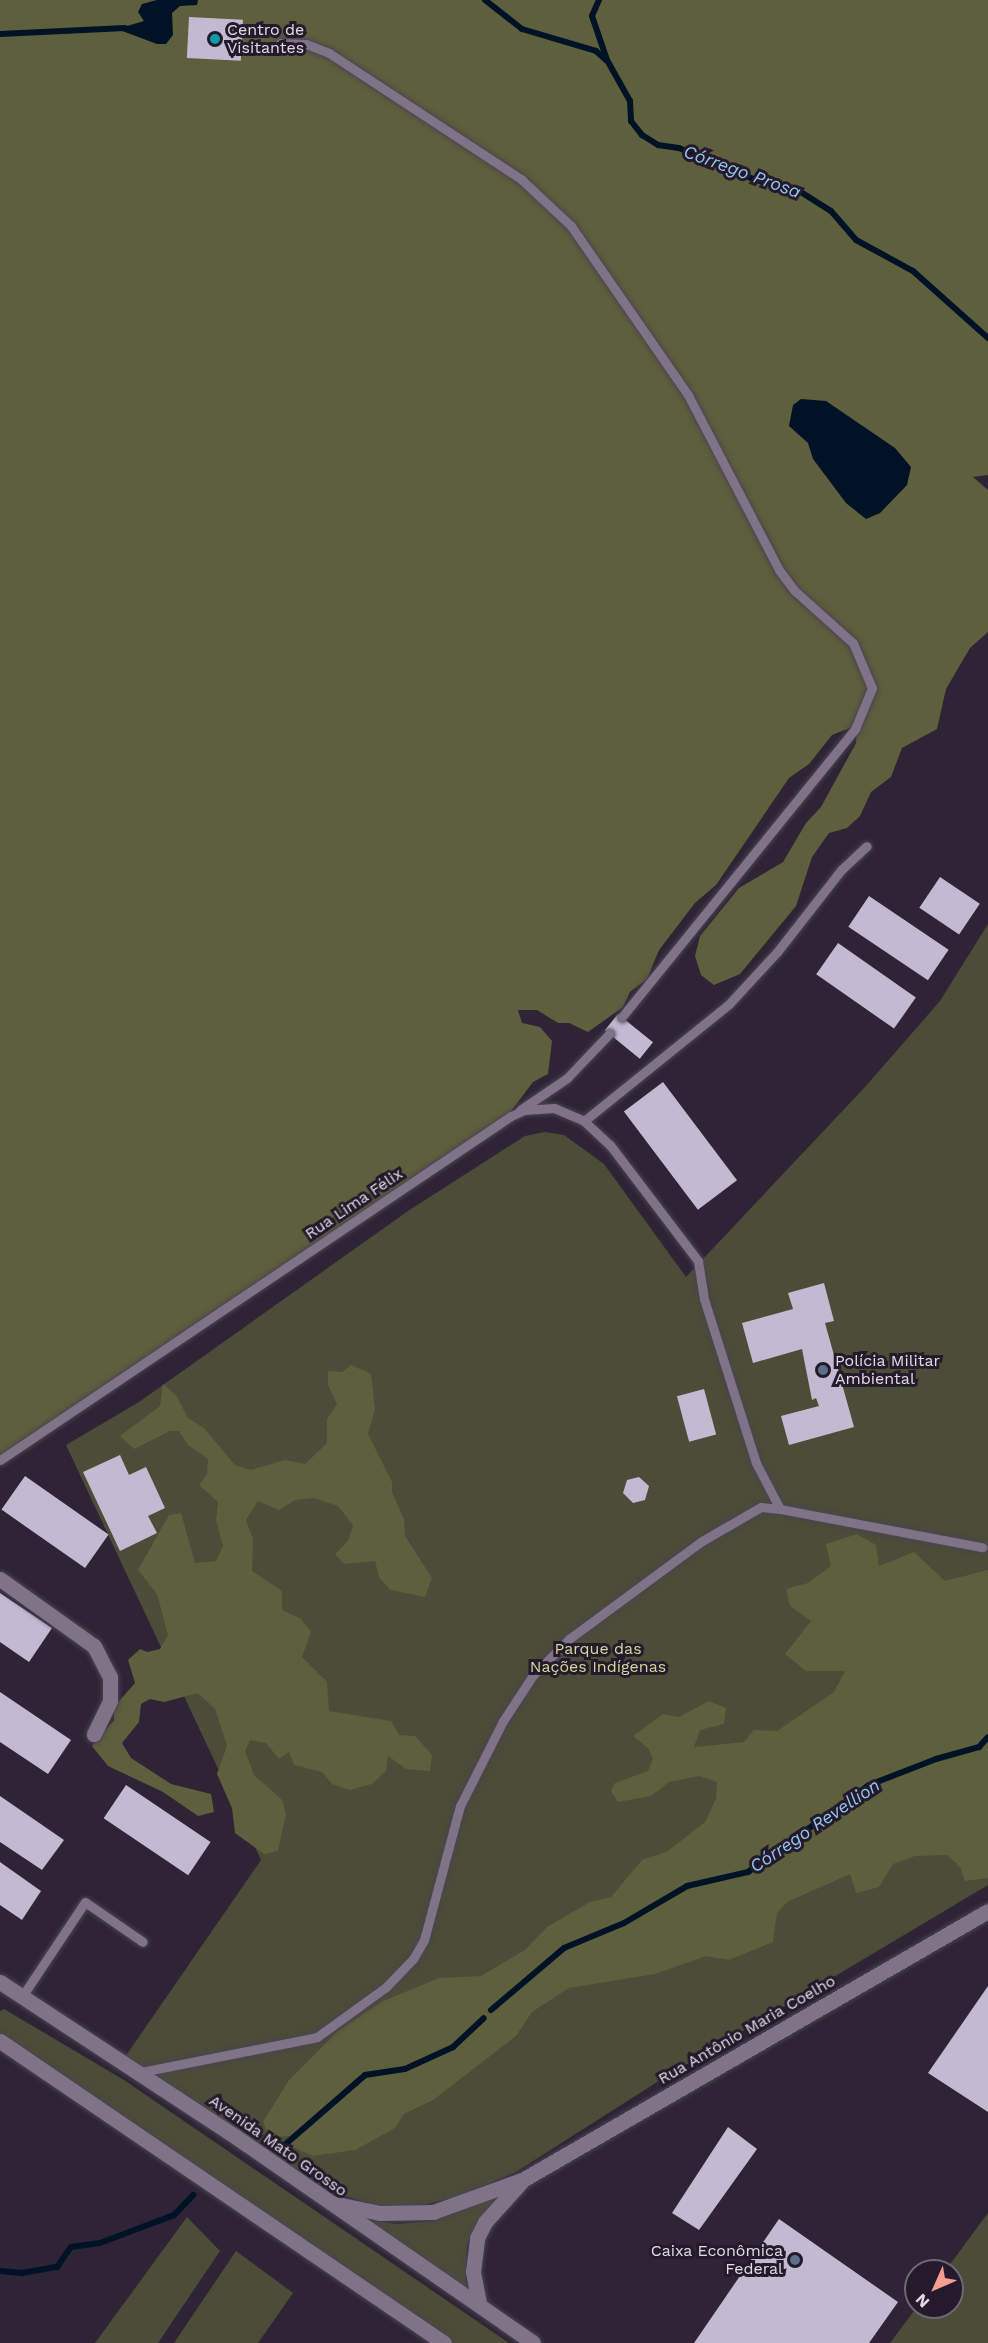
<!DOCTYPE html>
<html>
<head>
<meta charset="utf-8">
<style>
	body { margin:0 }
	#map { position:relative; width:988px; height:2343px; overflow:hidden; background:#2e2435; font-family:"Work Sans",sans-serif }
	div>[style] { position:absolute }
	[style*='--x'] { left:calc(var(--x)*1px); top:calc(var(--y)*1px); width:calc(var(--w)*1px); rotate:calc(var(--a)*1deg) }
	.green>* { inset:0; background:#4b4d38 }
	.forest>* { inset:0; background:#5d5f3d }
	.water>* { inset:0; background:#001225 }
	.stream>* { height:6px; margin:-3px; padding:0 3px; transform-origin:3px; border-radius:3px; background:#001225 }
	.building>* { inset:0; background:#c3bad2; transform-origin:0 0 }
	.roads { filter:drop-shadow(0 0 2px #4b4351) drop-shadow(0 0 2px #4b4351) }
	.service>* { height:9px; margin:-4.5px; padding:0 4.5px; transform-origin:4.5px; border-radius:4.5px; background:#7f7387 }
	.minor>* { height:15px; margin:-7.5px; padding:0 7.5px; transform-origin:7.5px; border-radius:7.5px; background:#7f7387 }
	.tertiary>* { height:15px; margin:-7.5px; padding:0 7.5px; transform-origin:7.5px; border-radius:7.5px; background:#7f7387 }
	.secondary>* { height:15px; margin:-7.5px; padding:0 7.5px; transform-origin:7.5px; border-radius:7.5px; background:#7f7387 }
	.dots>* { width:16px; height:16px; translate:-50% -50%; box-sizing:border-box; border:3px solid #241a2b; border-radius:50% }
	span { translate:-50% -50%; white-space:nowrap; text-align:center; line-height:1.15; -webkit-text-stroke:6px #241a2b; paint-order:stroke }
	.poi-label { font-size:16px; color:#e2dbe6 }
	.left { translate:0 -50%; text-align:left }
	.right { translate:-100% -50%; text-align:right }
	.street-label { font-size:16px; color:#e2dbe6 }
	.park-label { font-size:16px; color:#d4d89a }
	.water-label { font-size:18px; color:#90c6ef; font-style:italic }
	.north { position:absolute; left:904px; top:2259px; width:60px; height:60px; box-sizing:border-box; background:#241a2b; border:2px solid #706776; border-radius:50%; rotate:225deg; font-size:16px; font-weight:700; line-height:24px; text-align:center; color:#e2dbe6 }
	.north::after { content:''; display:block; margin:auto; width:21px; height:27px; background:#f59c93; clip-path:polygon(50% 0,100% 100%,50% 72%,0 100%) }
</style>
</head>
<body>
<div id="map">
	<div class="green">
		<div style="clip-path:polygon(988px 924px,988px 1885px,654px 2084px,516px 2172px,457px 2197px,422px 2205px,379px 2207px,313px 2185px,125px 2057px,261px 1860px,66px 1445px,139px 1402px,408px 1211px,525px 1136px,545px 1132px,564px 1135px,604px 1164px,686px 1277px,865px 1087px,940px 1001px)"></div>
		<div style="clip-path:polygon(4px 2009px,124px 2080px,509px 2343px,453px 2343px,0 2033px,0 2011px)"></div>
		<div style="clip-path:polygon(503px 2195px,476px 2224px,467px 2245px,466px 2290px,368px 2220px,396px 2224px,434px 2221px)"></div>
		<div style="clip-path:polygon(988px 2213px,988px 2343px,890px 2343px,917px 2307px,952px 2307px,952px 2271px,945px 2271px)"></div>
		<div style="clip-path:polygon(187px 2217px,220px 2251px,158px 2343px,95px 2343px)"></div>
		<div style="clip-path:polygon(236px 2251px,293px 2293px,258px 2343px,174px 2343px)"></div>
	</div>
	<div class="forest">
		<div style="clip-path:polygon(0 0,988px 0,988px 475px,973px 477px,988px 490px,988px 632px,970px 648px,946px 689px,937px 729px,902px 748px,891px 777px,871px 792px,860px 816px,847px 828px,829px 833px,812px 857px,796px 906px,740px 974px,714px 985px,701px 975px,695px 956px,700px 936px,739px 888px,783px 862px,806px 823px,821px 807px,856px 743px,857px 725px,832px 735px,809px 764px,789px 778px,716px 885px,695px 903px,659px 950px,647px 979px,630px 992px,623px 1007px,588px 1032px,569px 1023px,558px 1023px,537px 1010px,518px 1010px,522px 1023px,540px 1027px,552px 1041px,548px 1074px,533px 1082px,509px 1114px,0 1456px)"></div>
		<div style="clip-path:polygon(351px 1365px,371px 1374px,375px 1409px,368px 1434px,392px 1482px,392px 1492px,404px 1519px,405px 1536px,432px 1578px,425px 1597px,390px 1590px,379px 1577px,375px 1561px,344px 1564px,335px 1554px,348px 1541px,353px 1525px,338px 1506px,314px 1498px,295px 1500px,279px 1510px,258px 1501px,246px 1520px,253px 1539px,252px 1571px,282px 1591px,282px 1610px,301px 1619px,311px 1632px,302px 1657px,327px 1682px,329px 1711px,391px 1721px,399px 1735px,415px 1736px,432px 1755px,430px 1771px,406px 1769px,388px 1756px,386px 1771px,372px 1784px,350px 1790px,332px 1784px,322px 1772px,294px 1765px,289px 1752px,279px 1759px,266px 1743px,250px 1740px,245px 1751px,254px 1775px,282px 1800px,286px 1814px,278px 1851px,264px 1854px,235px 1833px,232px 1808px,217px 1774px,227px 1746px,215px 1709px,198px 1693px,164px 1702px,150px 1699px,141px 1704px,139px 1722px,122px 1743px,131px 1758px,171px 1784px,211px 1794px,214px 1812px,198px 1816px,163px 1792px,108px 1766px,92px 1746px,114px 1720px,114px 1707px,135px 1683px,128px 1660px,140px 1649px,147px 1652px,160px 1649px,168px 1635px,157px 1594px,138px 1570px,169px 1515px,181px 1513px,195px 1563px,216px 1561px,223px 1546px,216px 1520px,218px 1502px,199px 1485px,207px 1474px,208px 1459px,188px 1445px,179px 1431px,170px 1431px,134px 1449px,120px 1436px,160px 1406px,163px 1384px,176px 1395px,188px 1418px,204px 1428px,235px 1465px,251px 1470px,285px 1460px,305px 1464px,327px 1443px,327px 1419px,337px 1404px,328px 1385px,328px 1371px,342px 1372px)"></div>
		<div style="clip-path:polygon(857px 1534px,876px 1545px,879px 1566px,914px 1552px,945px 1581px,988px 1570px,988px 1878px,965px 1881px,960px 1867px,947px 1855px,915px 1856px,893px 1864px,879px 1887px,856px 1893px,850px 1874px,787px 1902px,777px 1913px,773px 1942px,729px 1960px,706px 1956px,655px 1974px,569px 1988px,532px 2012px,516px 2036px,433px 2100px,404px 2114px,395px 2128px,355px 2150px,313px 2156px,291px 2146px,292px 2136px,269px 2137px,263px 2122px,289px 2080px,338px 2031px,383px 2001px,439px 1978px,481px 1976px,525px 1950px,547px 1927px,590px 1902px,611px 1897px,642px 1860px,668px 1851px,705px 1822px,716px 1799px,717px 1782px,699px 1776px,669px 1782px,651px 1796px,618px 1802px,611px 1791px,615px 1783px,648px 1771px,653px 1759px,648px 1748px,633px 1736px,663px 1714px,679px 1717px,709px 1701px,726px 1708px,724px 1724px,700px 1730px,694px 1747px,744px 1742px,754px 1730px,777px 1731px,834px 1692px,845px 1671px,806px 1671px,785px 1654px,811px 1621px,790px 1606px,786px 1589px,808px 1583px,831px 1566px,826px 1544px)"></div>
	</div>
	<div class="water">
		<div style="clip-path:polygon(157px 0,198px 0,197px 5px,180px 6px,172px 13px,173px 35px,166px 44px,157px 44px,117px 29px,144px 21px,138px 12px,142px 4px)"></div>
		<div style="clip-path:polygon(801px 399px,826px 401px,895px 448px,911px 467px,907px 485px,880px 513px,866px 519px,846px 503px,813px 459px,808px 443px,789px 426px,793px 405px)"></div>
	</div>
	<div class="stream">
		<div style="--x:485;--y:0;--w:47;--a:38.1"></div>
		<div style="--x:522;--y:29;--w:77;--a:16.6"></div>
		<div style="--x:596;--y:51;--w:13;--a:42"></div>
		<div style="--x:599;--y:0;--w:17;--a:114"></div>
		<div style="--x:592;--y:16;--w:46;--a:71.2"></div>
		<div style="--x:607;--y:60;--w:47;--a:60.7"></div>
		<div style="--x:630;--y:101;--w:20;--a:87"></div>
		<div style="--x:631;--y:121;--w:18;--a:52"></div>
		<div style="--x:642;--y:135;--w:19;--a:32"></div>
		<div style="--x:658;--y:145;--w:21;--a:8"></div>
		<div style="--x:679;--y:148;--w:83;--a:22.6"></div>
		<div style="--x:756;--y:180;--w:41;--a:12.7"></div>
		<div style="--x:796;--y:189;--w:41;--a:32.2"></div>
		<div style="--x:831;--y:211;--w:38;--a:49"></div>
		<div style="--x:856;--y:240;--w:65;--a:28.5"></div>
		<div style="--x:913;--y:271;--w:101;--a:41.8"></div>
		<div style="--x:0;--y:34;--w:125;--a:-2.7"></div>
		<div style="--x:491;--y:2010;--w:96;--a:-40.3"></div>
		<div style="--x:564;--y:1948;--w:65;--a:-22.6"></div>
		<div style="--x:624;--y:1923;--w:73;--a:-30.4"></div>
		<div style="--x:687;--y:1886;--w:63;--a:-12.9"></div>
		<div style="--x:748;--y:1872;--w:149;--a:-35.7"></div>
		<div style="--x:869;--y:1785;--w:72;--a:-21.2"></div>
		<div style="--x:936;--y:1759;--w:45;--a:-15.6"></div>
		<div style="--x:979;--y:1747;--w:13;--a:-48"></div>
		<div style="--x:280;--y:2149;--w:113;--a:-41"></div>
		<div style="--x:365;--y:2075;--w:40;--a:-8.5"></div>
		<div style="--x:405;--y:2069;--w:53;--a:-24.6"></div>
		<div style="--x:453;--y:2047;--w:42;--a:-43.1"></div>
		<div style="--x:0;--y:2271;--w:22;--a:5"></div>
		<div style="--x:22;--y:2273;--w:36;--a:-10"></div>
		<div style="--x:57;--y:2267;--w:24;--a:-55"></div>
		<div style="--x:71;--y:2247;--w:29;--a:-8"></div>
		<div style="--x:100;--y:2243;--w:79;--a:-20.7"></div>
		<div style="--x:174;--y:2215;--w:28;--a:-46"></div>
	</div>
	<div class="building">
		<div style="left:189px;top:17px;width:54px;height:41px;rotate:3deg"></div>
		<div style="left:940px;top:877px;width:48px;height:37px;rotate:34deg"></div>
		<div style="left:869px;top:896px;width:96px;height:37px;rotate:34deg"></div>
		<div style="left:838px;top:943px;width:95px;height:38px;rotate:35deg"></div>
		<div style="left:618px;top:1014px;width:45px;height:21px;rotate:39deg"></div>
		<div style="left:663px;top:1082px;width:123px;height:49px;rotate:53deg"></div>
		<div style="clip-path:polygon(824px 1283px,834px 1321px,825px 1323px,854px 1427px,789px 1445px,781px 1416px,819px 1406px,816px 1398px,812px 1400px,802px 1349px,753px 1363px,742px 1323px,793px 1309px,788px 1293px)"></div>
		<div style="left:704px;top:1389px;width:47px;height:28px;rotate:75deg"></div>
		<div style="clip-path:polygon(120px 1455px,129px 1475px,146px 1467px,165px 1508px,148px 1516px,157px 1533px,120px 1551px,83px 1472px)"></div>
		<div style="left:25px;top:1476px;width:102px;height:41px;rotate:35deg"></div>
		<div style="clip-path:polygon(639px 1477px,649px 1486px,645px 1500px,633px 1503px,623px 1493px,627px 1480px)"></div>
		<div style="clip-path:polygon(0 1593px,52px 1628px,29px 1662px,0 1642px)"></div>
		<div style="clip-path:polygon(0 1692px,71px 1740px,48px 1774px,0 1742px)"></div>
		<div style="left:126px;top:1785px;width:102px;height:40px;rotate:34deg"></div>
		<div style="clip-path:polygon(0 1796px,64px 1840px,42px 1870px,0 1842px)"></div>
		<div style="clip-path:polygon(0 1862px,41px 1891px,22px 1920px,0 1905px)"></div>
		<div style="clip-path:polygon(988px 1986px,988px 2112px,928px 2073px)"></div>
		<div style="clip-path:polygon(728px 2127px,757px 2149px,699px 2230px,672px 2213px)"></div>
		<div style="clip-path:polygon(779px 2219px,898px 2302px,869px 2343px,694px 2343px)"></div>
	</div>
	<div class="roads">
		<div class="service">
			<div style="--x:280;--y:43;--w:26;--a:2"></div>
			<div style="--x:306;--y:44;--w:25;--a:21"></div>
			<div style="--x:329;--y:53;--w:230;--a:33.3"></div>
			<div style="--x:521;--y:179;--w:69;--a:43.2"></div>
			<div style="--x:571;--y:226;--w:206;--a:55.3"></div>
			<div style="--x:688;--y:395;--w:197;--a:62.5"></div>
			<div style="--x:779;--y:570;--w:26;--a:53"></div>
			<div style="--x:795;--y:591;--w:78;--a:41.9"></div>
			<div style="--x:853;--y:643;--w:49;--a:67.1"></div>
			<div style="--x:872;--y:688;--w:44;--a:112.5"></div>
			<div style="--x:855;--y:729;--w:370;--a:129"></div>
			<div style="--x:520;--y:1110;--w:57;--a:-34.2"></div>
			<div style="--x:567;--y:1078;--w:61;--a:-46.3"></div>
			<div style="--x:584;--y:1121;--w:186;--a:-38.9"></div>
			<div style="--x:729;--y:1004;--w:71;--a:-47.3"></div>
			<div style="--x:777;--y:952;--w:104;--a:-52"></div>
			<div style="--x:841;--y:870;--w:35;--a:-43"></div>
			<div style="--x:0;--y:1460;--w:616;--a:-33.95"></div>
			<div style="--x:511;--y:1116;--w:14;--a:-25"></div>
			<div style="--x:524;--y:1110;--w:30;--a:-4"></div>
			<div style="--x:554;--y:1108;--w:33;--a:23"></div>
			<div style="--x:584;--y:1121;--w:35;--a:43"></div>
			<div style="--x:610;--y:1145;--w:146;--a:52.8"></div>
			<div style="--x:698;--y:1261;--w:38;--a:81"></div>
			<div style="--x:704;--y:1299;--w:172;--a:72.4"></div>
			<div style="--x:756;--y:1463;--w:52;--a:62.4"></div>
			<div style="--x:780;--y:1509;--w:206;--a:10.7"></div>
			<div style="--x:21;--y:1998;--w:115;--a:-56.3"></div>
			<div style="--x:85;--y:1902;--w:70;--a:34.6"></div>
			<div style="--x:141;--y:2072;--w:179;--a:-11.2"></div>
			<div style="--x:317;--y:2037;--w:85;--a:-35.9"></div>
			<div style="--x:386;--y:1987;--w:39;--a:-46"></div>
			<div style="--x:413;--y:1959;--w:22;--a:-60"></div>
			<div style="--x:424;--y:1940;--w:139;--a:-75"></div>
			<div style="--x:460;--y:1806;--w:95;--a:-63.2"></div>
			<div style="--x:503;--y:1721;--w:55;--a:-56.9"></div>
			<div style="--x:533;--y:1675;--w:51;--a:-45"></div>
			<div style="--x:569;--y:1639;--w:165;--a:-36.4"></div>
			<div style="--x:702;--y:1541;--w:68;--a:-30"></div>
			<div style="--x:761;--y:1507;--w:19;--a:6"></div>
		</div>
		<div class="minor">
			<div style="--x:0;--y:1579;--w:115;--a:35.5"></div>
			<div style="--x:94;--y:1646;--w:35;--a:63"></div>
			<div style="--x:110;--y:1677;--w:24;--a:90"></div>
			<div style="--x:110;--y:1701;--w:37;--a:116"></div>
		</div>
		<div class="tertiary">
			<div style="--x:332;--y:2203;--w:49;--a:11.8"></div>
			<div style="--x:380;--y:2213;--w:53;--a:-1.1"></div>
			<div style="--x:433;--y:2212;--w:97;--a:-19.9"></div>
			<div style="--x:524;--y:2179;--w:536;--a:-30.01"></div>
			<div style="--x:479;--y:2303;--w:32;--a:-101"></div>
			<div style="--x:473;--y:2272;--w:34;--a:-83"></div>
			<div style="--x:477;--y:2238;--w:18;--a:-63"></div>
			<div style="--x:485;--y:2222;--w:54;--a:-48"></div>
		</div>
		<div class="secondary">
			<div style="--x:0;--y:1982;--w:282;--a:33.3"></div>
			<div style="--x:236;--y:2137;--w:361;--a:34.7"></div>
			<div style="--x:0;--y:2041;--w:537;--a:34.22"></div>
		</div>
	</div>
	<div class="dots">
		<div style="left:215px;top:39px;background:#0f9aa8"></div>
		<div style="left:823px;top:1370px;background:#5c6f8a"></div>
		<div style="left:795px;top:2260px;background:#5c6f8a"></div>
	</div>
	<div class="poi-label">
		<span class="left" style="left:227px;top:39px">Centro de<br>Visitantes</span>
		<span class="left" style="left:835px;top:1370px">Polícia Militar<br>Ambiental</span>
		<span class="right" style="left:783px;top:2260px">Caixa Econômica<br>Federal</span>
	</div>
	<div class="street-label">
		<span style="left:354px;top:1204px;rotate:-34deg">Rua Lima Félix</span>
		<span style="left:747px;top:2030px;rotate:-30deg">Rua Antônio Maria Coelho</span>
		<span style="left:278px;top:2146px;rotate:35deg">Avenida Mato Grosso</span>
	</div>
	<div class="park-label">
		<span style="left:598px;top:1658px">Parque das<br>Nações Indígenas</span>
	</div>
	<div class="water-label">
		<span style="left:742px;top:172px;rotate:20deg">Córrego Prosa</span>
		<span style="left:815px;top:1826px;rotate:-34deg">Córrego Revellion</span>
	</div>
	<div class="north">N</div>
</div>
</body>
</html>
